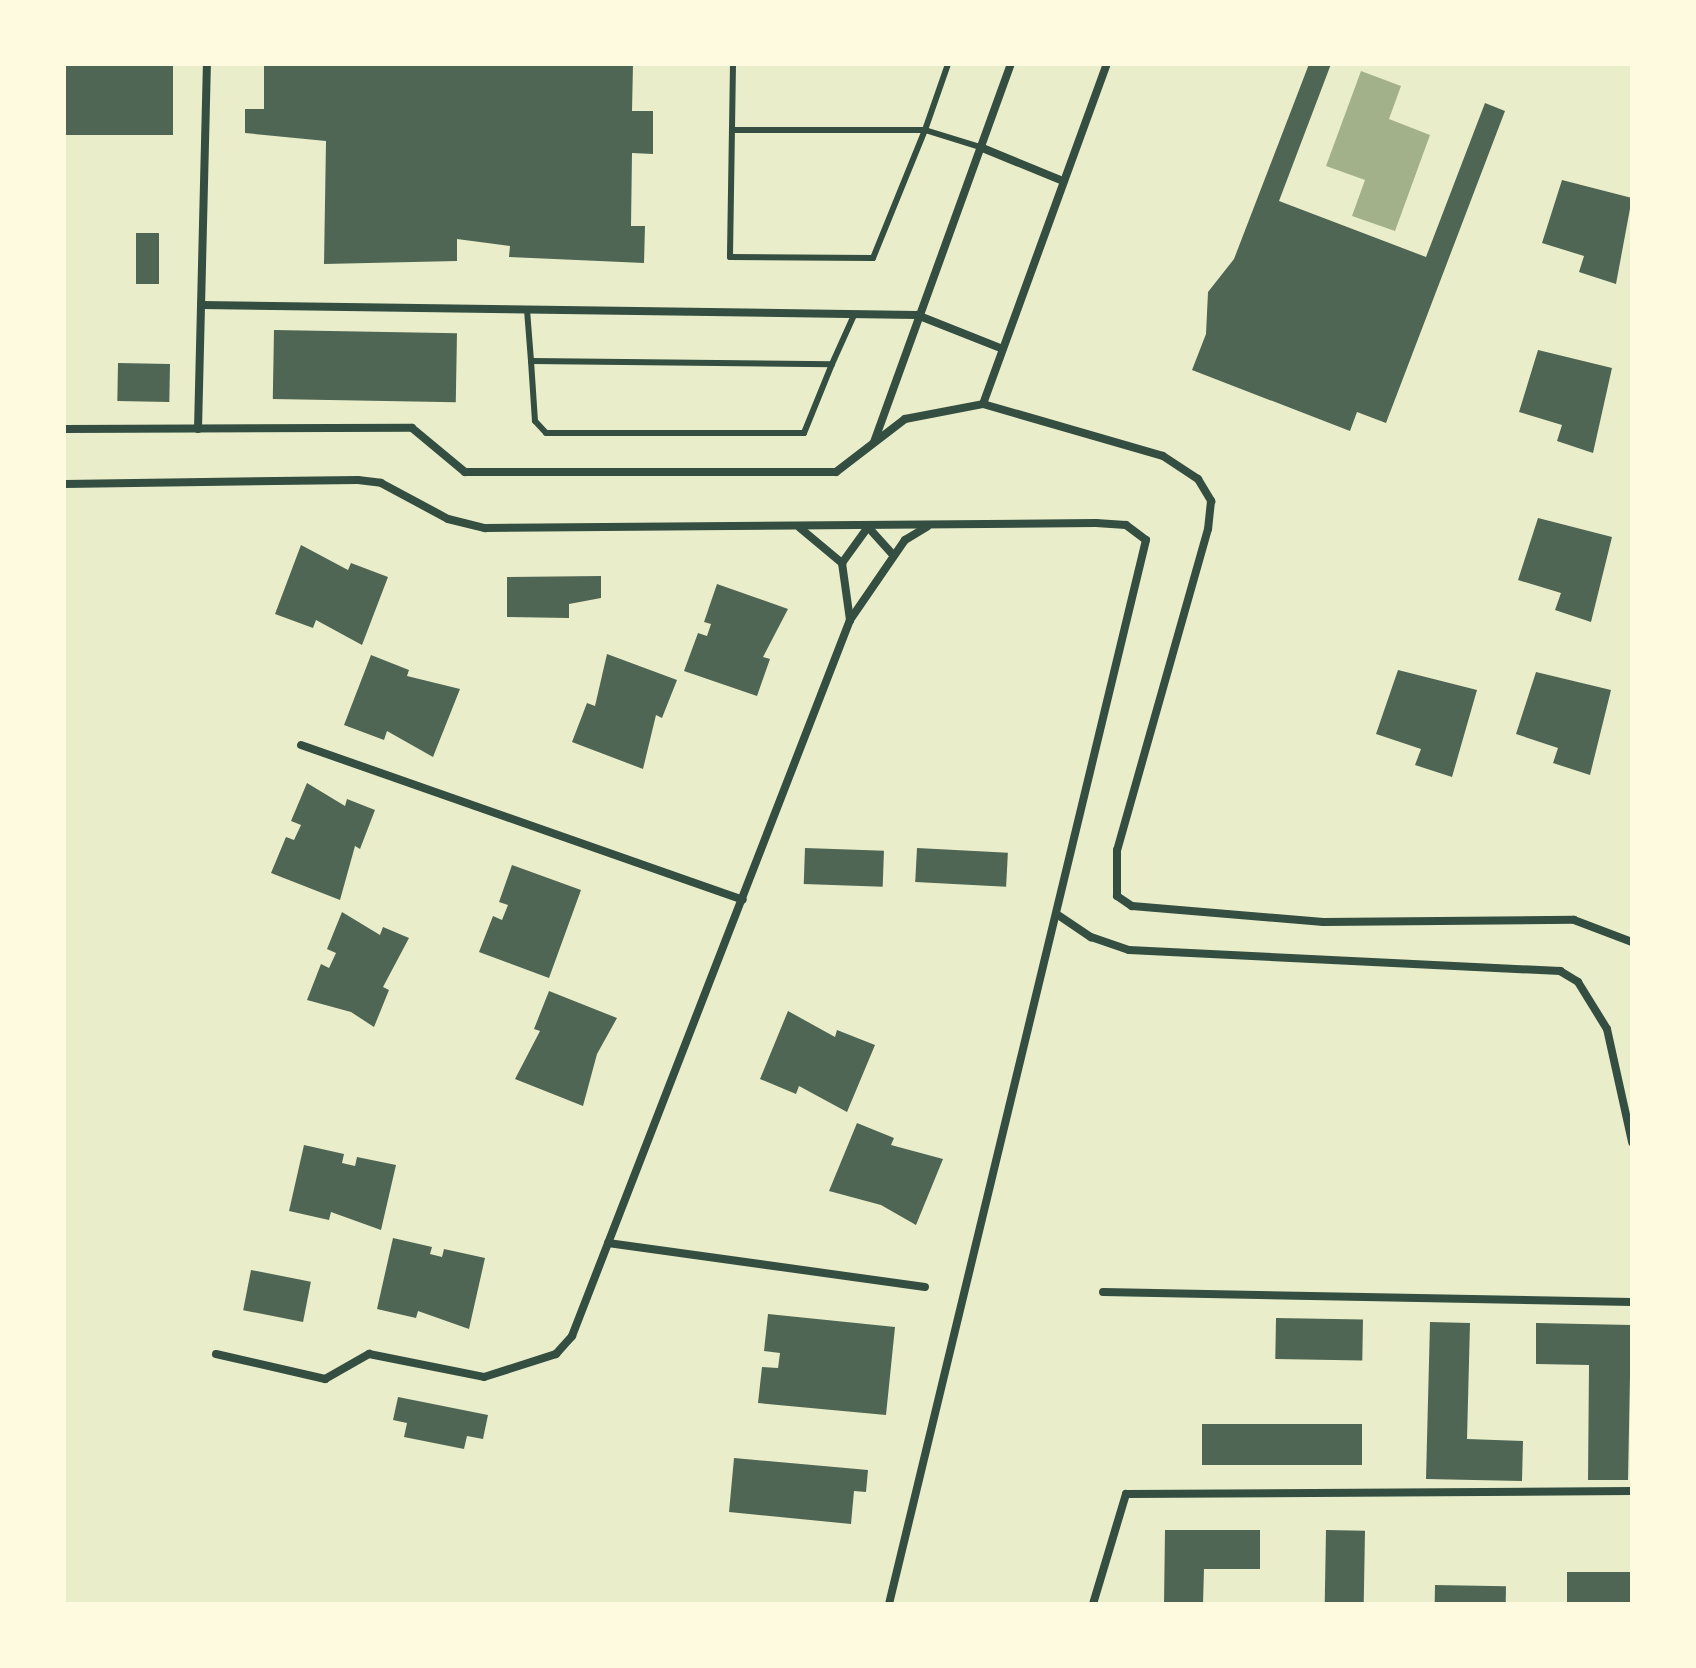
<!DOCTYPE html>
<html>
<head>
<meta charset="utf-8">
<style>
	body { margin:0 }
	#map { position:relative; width:1696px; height:1668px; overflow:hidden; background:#e9edc9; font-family:Cabin,sans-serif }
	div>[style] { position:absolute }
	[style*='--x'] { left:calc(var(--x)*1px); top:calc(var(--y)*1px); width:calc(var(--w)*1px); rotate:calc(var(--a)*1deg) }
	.water>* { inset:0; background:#a3b18a }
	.building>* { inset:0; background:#4f6655; transform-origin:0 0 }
	.service>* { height:6px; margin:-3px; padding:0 3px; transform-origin:3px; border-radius:3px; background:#344e41 }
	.minor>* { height:8px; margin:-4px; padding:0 4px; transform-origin:4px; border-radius:4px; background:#344e41 }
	span { translate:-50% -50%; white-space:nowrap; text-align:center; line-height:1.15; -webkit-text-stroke:6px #fefae0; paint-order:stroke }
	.frame { position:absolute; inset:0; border:66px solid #fefae0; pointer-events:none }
</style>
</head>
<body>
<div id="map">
	<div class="water">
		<div style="clip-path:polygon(1361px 71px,1401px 86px,1389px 119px,1430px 135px,1395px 231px,1352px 216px,1365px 180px,1326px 166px)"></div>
	</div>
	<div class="building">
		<div style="left:64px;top:64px;width:109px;height:71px"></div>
		<div style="clip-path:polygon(264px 64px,633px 64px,632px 111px,653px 111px,653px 154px,632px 153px,631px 226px,645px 226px,644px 263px,509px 257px,510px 246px,457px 239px,457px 261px,324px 264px,326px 141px,245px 133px,245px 109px,264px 109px)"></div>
		<div style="clip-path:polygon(1309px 64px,1331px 64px,1279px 201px,1426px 257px,1485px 103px,1505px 111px,1386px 423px,1357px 412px,1350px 431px,1192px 370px,1206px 334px,1208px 292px,1234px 259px)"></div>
		<div style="clip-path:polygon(1562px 180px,1632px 198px,1616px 284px,1579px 272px,1584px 256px,1542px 243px)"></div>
		<div style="left:136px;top:233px;width:23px;height:51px"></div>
		<div style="left:274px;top:330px;width:183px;height:69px;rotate:1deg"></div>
		<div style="clip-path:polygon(1538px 350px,1612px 368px,1593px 453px,1557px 441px,1562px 425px,1519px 412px)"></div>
		<div style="left:118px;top:363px;width:52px;height:38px;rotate:1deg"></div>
		<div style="clip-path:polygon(1538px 518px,1612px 537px,1591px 622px,1555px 610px,1561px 593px,1518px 580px)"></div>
		<div style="clip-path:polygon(301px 545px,348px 570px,351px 563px,388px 577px,362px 645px,316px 620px,313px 628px,275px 614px)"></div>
		<div style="clip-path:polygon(601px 576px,601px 598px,569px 604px,569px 618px,507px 617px,507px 577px)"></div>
		<div style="clip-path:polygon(717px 584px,788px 609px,763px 657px,770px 659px,757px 696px,684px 671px,698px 633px,707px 636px,711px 624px,704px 622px)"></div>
		<div style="clip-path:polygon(607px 654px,677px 680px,662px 718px,656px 715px,643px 769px,572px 742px,587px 703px,595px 706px)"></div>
		<div style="clip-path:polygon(371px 655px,409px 670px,407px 676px,460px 689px,433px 757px,387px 731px,384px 740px,344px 725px)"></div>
		<div style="clip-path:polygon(1398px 670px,1477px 690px,1452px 777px,1415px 765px,1421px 749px,1376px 734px)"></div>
		<div style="clip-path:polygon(1536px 672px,1611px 690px,1590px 775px,1553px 763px,1558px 748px,1516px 734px)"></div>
		<div style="clip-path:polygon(307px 783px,345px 806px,347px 799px,375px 810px,360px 849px,355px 846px,340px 900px,271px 873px,286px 837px,294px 840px,301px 825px,291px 821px)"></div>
		<div style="left:805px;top:848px;width:79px;height:36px;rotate:2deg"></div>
		<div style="left:917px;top:848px;width:91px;height:34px;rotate:3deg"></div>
		<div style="clip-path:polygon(512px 865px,581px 890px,549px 978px,479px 952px,493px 916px,502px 920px,508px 905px,499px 902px)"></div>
		<div style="clip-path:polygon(342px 912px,380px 935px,383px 927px,409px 938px,383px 987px,389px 990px,374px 1027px,351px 1012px,307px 1000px,321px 964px,329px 968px,336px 953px,327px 949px)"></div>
		<div style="clip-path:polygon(549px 991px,617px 1018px,597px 1054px,583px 1106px,515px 1079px,540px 1031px,534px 1029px)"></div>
		<div style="clip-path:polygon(788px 1011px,835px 1037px,837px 1030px,875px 1045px,847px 1112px,799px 1086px,796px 1094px,760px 1079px)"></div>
		<div style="clip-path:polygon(857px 1123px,894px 1138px,891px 1145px,943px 1159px,916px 1225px,881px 1205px,829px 1191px)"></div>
		<div style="clip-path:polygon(304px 1145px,344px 1154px,342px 1163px,355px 1166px,357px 1157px,396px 1165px,381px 1230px,331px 1212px,329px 1220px,289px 1211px)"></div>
		<div style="clip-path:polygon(393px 1238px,432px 1247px,430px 1254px,442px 1257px,444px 1249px,485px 1258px,469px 1329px,418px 1311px,416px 1318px,377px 1309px)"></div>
		<div style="left:251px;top:1270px;width:61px;height:41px;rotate:11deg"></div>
		<div style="clip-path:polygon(768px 1314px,895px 1327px,886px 1415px,758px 1403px,762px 1367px,778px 1368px,780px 1353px,764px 1351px)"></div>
		<div style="left:1276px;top:1318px;width:87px;height:41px;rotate:1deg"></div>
		<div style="clip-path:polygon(1430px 1322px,1470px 1323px,1467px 1439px,1523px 1441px,1522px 1481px,1426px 1479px)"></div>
		<div style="clip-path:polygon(1536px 1323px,1631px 1325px,1628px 1480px,1588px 1480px,1589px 1365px,1536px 1364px)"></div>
		<div style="clip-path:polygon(398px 1397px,488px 1415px,483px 1439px,467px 1436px,464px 1449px,404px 1437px,407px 1423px,393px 1420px)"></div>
		<div style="left:1202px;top:1424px;width:160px;height:41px"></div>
		<div style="clip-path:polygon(734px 1458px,868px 1470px,866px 1492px,854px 1491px,851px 1524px,729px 1512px)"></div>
		<div style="clip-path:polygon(1165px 1530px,1260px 1530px,1260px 1569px,1204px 1569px,1203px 1604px,1164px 1604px)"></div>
		<div style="left:1326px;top:1530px;width:39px;height:74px;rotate:1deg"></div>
		<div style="left:1567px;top:1572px;width:65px;height:32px"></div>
		<div style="left:1435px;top:1585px;width:71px;height:19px;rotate:1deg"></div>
	</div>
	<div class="service">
		<div style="--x:733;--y:64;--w:193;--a:90.9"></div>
		<div style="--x:730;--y:257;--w:143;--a:0.4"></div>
		<div style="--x:873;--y:258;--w:138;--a:-67.9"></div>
		<div style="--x:925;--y:130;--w:58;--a:17.2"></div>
		<div style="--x:732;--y:130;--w:193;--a:0"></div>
		<div style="--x:925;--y:130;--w:70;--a:-70.8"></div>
		<div style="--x:527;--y:310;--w:51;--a:85.5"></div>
		<div style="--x:531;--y:361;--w:301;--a:0.6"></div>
		<div style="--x:832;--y:364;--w:54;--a:-65.8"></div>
		<div style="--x:531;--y:361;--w:60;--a:86.2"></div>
		<div style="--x:535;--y:421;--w:16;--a:47"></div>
		<div style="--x:546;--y:433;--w:258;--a:0"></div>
		<div style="--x:804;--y:433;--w:74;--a:-67.9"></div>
	</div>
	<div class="minor">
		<div style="--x:980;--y:147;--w:90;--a:22.3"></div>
		<div style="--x:201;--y:305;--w:716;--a:0.8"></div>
		<div style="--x:917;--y:315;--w:92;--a:21.6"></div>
		<div style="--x:983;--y:404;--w:362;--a:-70"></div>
		<div style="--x:64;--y:429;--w:348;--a:-0.2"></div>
		<div style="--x:412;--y:428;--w:69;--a:39.7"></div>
		<div style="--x:465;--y:472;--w:371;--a:0"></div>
		<div style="--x:836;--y:472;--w:87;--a:-37.5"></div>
		<div style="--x:905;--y:419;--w:79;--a:-10.9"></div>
		<div style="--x:983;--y:404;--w:187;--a:16.1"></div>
		<div style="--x:1163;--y:456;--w:42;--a:33.3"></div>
		<div style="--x:1198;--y:479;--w:26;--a:59"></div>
		<div style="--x:1211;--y:501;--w:28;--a:96"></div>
		<div style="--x:1208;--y:529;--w:334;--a:105.8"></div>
		<div style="--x:1117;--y:850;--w:46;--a:90"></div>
		<div style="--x:1117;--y:896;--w:18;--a:34"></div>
		<div style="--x:1132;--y:906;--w:192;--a:4.8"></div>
		<div style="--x:1323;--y:922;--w:251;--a:-0.5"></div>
		<div style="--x:1574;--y:920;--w:62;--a:20.8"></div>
		<div style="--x:198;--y:429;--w:365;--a:-88.6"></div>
		<div style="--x:874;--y:442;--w:402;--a:-70.1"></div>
		<div style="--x:64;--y:484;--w:294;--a:-0.8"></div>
		<div style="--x:358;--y:480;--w:23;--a:7"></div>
		<div style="--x:381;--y:483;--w:76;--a:28.2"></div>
		<div style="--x:448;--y:519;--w:38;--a:14"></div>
		<div style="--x:485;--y:528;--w:611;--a:-0.47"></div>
		<div style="--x:1096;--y:523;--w:30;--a:4"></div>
		<div style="--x:1126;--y:525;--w:25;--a:37"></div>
		<div style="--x:1146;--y:540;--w:1095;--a:103.58"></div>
		<div style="--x:868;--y:527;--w:38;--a:48"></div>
		<div style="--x:800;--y:528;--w:55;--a:39.8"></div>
		<div style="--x:842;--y:563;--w:58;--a:82"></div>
		<div style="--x:842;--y:563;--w:44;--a:-54.2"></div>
		<div style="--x:301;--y:745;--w:468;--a:19.3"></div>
		<div style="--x:1058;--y:915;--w:40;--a:34"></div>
		<div style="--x:1091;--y:937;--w:40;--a:18.9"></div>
		<div style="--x:1129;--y:950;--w:432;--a:2.8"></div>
		<div style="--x:1560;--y:971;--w:21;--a:31"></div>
		<div style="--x:1578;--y:982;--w:55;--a:58.3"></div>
		<div style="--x:1607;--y:1029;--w:116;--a:77.5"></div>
		<div style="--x:608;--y:1243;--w:320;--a:7.9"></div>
		<div style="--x:1103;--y:1292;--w:529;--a:1.08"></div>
		<div style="--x:216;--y:1354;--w:112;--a:12.9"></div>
		<div style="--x:325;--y:1379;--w:51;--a:-29.6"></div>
		<div style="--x:369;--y:1354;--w:117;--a:11.3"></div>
		<div style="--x:484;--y:1377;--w:76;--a:-17.7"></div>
		<div style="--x:556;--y:1354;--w:24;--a:-48"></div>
		<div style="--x:572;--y:1336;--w:768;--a:-68.78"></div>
		<div style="--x:850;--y:620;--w:97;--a:-55.5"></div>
		<div style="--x:905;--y:540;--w:26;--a:-31"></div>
		<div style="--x:1093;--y:1604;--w:115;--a:-73.3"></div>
		<div style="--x:1126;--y:1494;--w:506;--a:-0.34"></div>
	</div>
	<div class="frame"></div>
</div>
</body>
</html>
